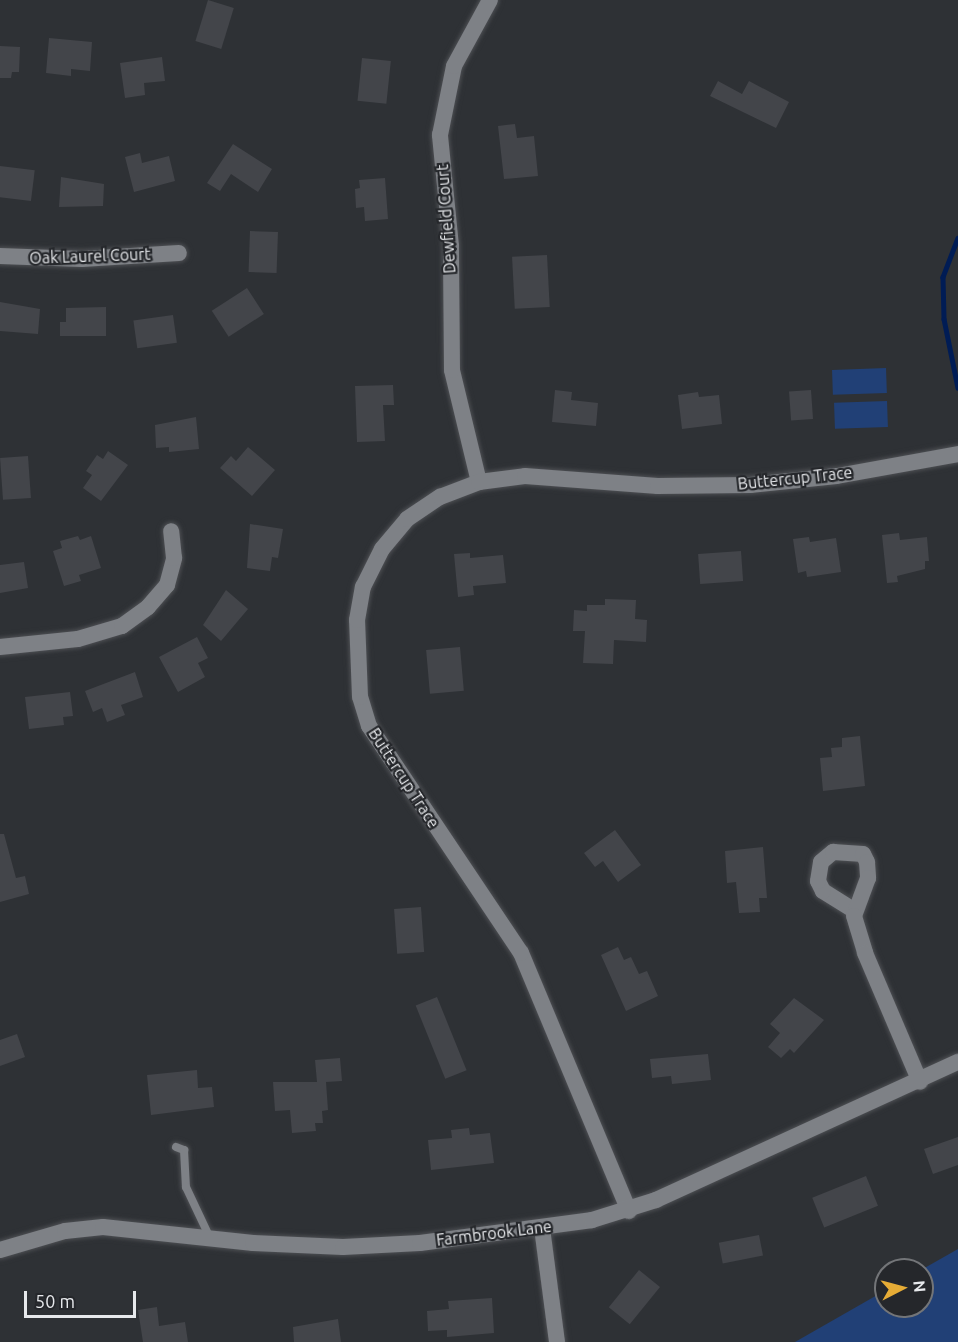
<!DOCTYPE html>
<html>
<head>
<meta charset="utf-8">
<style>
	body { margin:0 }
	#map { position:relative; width:958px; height:1342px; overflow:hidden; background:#2e3135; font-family:Ubuntu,sans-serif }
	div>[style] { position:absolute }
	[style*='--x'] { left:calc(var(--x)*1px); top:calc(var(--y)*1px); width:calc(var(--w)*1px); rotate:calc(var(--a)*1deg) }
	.green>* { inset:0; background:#214076; transform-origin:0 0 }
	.stream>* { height:4.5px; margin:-2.25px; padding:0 2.25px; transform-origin:2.25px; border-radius:2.25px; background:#001c55 }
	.building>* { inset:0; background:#43454a; transform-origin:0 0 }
	.roads { filter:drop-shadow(0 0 2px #4d4f53) drop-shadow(0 0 2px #4d4f53) }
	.lane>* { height:8px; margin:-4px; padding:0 4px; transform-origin:4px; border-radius:4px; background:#7e8186 }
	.street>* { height:16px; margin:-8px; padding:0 8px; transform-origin:8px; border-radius:8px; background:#7e8186 }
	span { translate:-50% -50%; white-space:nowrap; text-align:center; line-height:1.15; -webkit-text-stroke:4.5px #25272b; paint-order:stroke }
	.street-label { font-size:16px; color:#e7e9ec }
	.north { position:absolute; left:874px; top:1258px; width:60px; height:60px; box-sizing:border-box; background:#25272b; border:2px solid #737578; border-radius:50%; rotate:84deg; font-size:16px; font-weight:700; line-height:24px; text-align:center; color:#e7e9ec }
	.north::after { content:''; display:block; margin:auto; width:21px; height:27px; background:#e6ac36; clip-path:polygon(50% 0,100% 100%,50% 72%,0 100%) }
	.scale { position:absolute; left:24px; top:1291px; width:112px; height:27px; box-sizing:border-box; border:3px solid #e7e9ec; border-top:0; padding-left:8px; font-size:18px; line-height:21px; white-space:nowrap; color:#e7e9ec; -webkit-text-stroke:4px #25272b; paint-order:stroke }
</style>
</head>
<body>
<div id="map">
	<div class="green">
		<div style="left:886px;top:368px;width:25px;height:54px;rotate:88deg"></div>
		<div style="left:887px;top:401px;width:26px;height:53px;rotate:88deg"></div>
		<div style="clip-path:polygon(958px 1249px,958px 1342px,795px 1342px,886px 1290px,886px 1306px,922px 1306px,921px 1270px)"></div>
	</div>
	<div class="stream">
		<div style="--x:958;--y:238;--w:42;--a:111"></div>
		<div style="--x:943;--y:277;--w:42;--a:88.6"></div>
		<div style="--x:944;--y:319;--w:70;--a:78.5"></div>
	</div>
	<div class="building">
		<div style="left:208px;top:0;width:27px;height:43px;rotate:17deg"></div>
		<div style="clip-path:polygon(49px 38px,92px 42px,90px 71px,71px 69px,71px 76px,46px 73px)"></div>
		<div style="clip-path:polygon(0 46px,20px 47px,19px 72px,12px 72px,11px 78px,0 78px)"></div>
		<div style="clip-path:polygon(162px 57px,165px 81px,144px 83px,145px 95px,125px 98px,120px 63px)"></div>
		<div style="left:362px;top:58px;width:29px;height:43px;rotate:6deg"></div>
		<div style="clip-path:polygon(718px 81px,742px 94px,749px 81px,789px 102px,776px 128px,710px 96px)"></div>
		<div style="clip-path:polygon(515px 124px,517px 138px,534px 136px,538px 176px,504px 179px,498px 126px)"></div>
		<div style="clip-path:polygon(233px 144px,272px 169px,258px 192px,231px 174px,220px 191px,207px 183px)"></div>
		<div style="clip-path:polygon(140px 153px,142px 163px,169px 156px,175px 181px,134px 192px,125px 157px)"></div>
		<div style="left:0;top:166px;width:35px;height:31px;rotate:7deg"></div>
		<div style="clip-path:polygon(61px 177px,104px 184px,103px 206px,59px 207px)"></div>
		<div style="clip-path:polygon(385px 178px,388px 219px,365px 221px,364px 207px,356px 208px,355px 189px,360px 188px,359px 180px)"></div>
		<div style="left:250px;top:231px;width:28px;height:41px;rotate:2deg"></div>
		<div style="left:547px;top:255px;width:52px;height:35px;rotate:87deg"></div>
		<div style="left:247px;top:288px;width:31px;height:42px;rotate:57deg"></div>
		<div style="clip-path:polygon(0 302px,40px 309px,38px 334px,0 331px)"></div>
		<div style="clip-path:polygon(106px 307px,106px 336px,60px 336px,60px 322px,66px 322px,66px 308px)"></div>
		<div style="left:173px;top:315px;width:28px;height:40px;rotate:82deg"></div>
		<div style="clip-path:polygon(393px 385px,394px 405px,383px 405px,385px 441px,357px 442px,355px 386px)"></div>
		<div style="clip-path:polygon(555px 390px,572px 392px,571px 400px,598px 403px,596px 426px,552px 422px)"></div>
		<div style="left:811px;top:390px;width:29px;height:22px;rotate:86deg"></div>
		<div style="clip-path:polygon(698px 392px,699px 397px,719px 395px,722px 424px,682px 429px,678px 395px)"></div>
		<div style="clip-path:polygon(196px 417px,199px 449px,169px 452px,169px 447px,156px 448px,155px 425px)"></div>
		<div style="clip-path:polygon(248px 447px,275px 470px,252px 496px,220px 468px,231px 456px,236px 461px)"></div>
		<div style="clip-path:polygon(108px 451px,128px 465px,101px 501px,83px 488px,92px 475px,86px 471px,97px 455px,103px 459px)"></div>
		<div style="left:28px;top:456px;width:42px;height:28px;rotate:86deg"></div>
		<div style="clip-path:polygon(250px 524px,283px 529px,278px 558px,272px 557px,270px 571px,247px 568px)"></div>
		<div style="clip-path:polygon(899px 533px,900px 540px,927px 537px,929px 561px,925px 561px,925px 569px,897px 576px,898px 582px,887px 583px,882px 535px)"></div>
		<div style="clip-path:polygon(78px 536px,80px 540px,91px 536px,101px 568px,79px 575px,81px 581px,64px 586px,53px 551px,62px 548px,60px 541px)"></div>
		<div style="clip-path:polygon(809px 537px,810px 542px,836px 538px,841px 572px,807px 577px,806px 571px,798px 573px,793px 539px)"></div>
		<div style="left:741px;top:551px;width:30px;height:43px;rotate:86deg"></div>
		<div style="clip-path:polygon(470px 553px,470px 558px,503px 555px,506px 583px,473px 586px,474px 595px,458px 597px,454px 554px)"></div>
		<div style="clip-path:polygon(24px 562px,28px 588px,0 593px,0 565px)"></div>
		<div style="clip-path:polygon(226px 590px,248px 609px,221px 641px,203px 625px)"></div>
		<div style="clip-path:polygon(605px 599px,636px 600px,635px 619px,647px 620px,646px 642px,614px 640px,613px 664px,583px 663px,585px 631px,573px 631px,574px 610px,587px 611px,587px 605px,605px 605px)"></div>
		<div style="clip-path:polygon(197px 637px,208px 658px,198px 663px,205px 677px,178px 692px,159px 657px)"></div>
		<div style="left:460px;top:647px;width:44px;height:34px;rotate:85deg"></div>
		<div style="clip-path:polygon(135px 672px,143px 697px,121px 705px,125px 715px,107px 722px,102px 708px,93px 712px,85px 691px)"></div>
		<div style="clip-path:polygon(70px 692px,73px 716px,63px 717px,64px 725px,29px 729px,25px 697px)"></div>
		<div style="clip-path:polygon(860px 736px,865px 786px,823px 791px,820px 758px,832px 757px,831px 748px,842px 747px,842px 738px)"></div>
		<div style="clip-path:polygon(615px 830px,641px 865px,618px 882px,603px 861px,595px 867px,584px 853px)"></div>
		<div style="clip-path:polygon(0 834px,4px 834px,16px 878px,25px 876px,29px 894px,0 902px)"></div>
		<div style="clip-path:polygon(763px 847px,767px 898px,759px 898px,760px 912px,739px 913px,736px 882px,727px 883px,725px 851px)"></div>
		<div style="left:421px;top:907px;width:45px;height:27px;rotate:86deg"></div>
		<div style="clip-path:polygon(618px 947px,624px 960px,631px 957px,639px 974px,647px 971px,658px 996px,626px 1011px,601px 955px)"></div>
		<div style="left:437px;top:997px;width:79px;height:23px;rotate:68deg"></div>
		<div style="clip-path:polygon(794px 998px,824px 1020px,794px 1053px,790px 1049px,781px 1058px,768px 1047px,780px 1033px,770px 1024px)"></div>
		<div style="clip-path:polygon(17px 1034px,25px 1057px,0 1066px,0 1040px)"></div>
		<div style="clip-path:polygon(708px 1054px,711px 1080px,672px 1084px,671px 1076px,652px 1078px,650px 1059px)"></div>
		<div style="clip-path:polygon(340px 1058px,342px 1081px,326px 1082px,328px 1110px,322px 1111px,323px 1123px,315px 1123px,316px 1131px,292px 1133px,290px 1110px,275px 1111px,273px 1082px,317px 1082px,315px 1060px)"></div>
		<div style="clip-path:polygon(197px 1070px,198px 1088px,212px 1087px,214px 1107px,151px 1115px,147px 1075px)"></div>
		<div style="clip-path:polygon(469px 1128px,470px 1135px,490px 1133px,494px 1163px,431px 1170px,428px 1140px,452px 1138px,451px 1130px)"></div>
		<div style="clip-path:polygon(958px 1137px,958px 1165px,933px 1174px,924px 1149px)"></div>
		<div style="left:866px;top:1176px;width:32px;height:58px;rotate:68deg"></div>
		<div style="left:759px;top:1235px;width:21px;height:41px;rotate:79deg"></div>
		<div style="left:639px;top:1270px;width:27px;height:48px;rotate:39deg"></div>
		<div style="clip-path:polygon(492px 1298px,494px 1333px,447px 1337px,447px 1330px,428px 1331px,427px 1311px,449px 1309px,448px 1301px)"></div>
		<div style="clip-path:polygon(157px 1307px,159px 1326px,185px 1322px,188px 1342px,143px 1342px,138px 1310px)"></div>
		<div style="clip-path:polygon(338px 1319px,341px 1342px,294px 1342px,293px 1327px)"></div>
	</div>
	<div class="roads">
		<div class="lane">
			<div style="--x:176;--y:1147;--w:9;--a:21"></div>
			<div style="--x:184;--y:1150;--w:37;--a:87"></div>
			<div style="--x:186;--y:1187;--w:56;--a:64.8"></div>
		</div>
		<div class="street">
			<div style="--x:0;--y:256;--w:82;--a:2.1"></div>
			<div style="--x:82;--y:259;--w:97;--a:-3.5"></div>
			<div style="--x:479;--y:482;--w:115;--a:-103.6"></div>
			<div style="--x:452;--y:370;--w:124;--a:-90.5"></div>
			<div style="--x:451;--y:246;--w:112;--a:-95.7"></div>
			<div style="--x:440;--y:135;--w:70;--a:-78.5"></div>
			<div style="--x:454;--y:66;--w:75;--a:-61.4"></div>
			<div style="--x:0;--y:647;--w:78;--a:-5.9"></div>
			<div style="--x:78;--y:639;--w:46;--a:-16.5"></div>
			<div style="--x:122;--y:626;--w:32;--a:-36"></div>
			<div style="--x:148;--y:607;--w:29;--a:-49"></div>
			<div style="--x:167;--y:585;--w:28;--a:-75"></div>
			<div style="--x:174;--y:558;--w:27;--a:-96"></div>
			<div style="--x:855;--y:911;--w:38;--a:-148"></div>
			<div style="--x:823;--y:891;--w:11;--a:-117"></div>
			<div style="--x:818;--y:881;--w:19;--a:-81"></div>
			<div style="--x:821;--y:862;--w:16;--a:-40"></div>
			<div style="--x:833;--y:852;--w:30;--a:4"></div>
			<div style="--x:863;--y:854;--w:9;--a:63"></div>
			<div style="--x:867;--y:862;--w:16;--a:86"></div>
			<div style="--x:868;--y:878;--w:40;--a:110.2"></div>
			<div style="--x:854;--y:916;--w:39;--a:73"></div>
			<div style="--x:865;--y:953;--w:140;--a:66.9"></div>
			<div style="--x:629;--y:1211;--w:280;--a:-112.7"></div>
			<div style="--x:521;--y:953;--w:273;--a:-123.8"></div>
			<div style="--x:369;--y:726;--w:30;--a:-107"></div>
			<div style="--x:360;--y:697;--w:77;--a:-92.2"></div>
			<div style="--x:357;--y:620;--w:34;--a:-80"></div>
			<div style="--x:363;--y:587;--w:42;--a:-63.4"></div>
			<div style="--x:382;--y:549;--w:39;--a:-50"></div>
			<div style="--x:407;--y:519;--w:40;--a:-34"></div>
			<div style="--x:440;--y:497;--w:42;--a:-21"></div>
			<div style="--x:479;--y:482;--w:46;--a:-7.4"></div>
			<div style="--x:525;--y:476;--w:133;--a:4.3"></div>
			<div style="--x:658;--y:486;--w:92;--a:-0.6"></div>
			<div style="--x:750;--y:485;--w:87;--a:-5.9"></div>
			<div style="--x:837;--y:476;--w:123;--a:-10.3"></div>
			<div style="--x:542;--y:1228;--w:115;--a:82.5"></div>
			<div style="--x:0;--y:1250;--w:68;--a:-16.3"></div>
			<div style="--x:65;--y:1231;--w:38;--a:-6"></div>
			<div style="--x:103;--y:1227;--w:151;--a:6.1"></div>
			<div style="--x:253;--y:1243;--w:90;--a:2.5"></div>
			<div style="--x:343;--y:1247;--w:77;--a:-3"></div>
			<div style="--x:420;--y:1243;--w:174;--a:-7.6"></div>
			<div style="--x:592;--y:1220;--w:67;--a:-17.4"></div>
			<div style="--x:656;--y:1200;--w:332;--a:-24.6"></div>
		</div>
	</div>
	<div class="street-label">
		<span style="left:446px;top:219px;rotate:-94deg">Dewfield Court</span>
		<span style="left:90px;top:256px;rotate:-2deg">Oak Laurel Court</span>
		<span style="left:795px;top:478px;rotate:-6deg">Buttercup Trace</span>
		<span style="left:404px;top:778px;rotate:57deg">Buttercup Trace</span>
		<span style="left:494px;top:1233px;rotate:-7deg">Farmbrook Lane</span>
	</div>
	<div class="north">N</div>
	<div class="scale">50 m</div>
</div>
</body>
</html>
